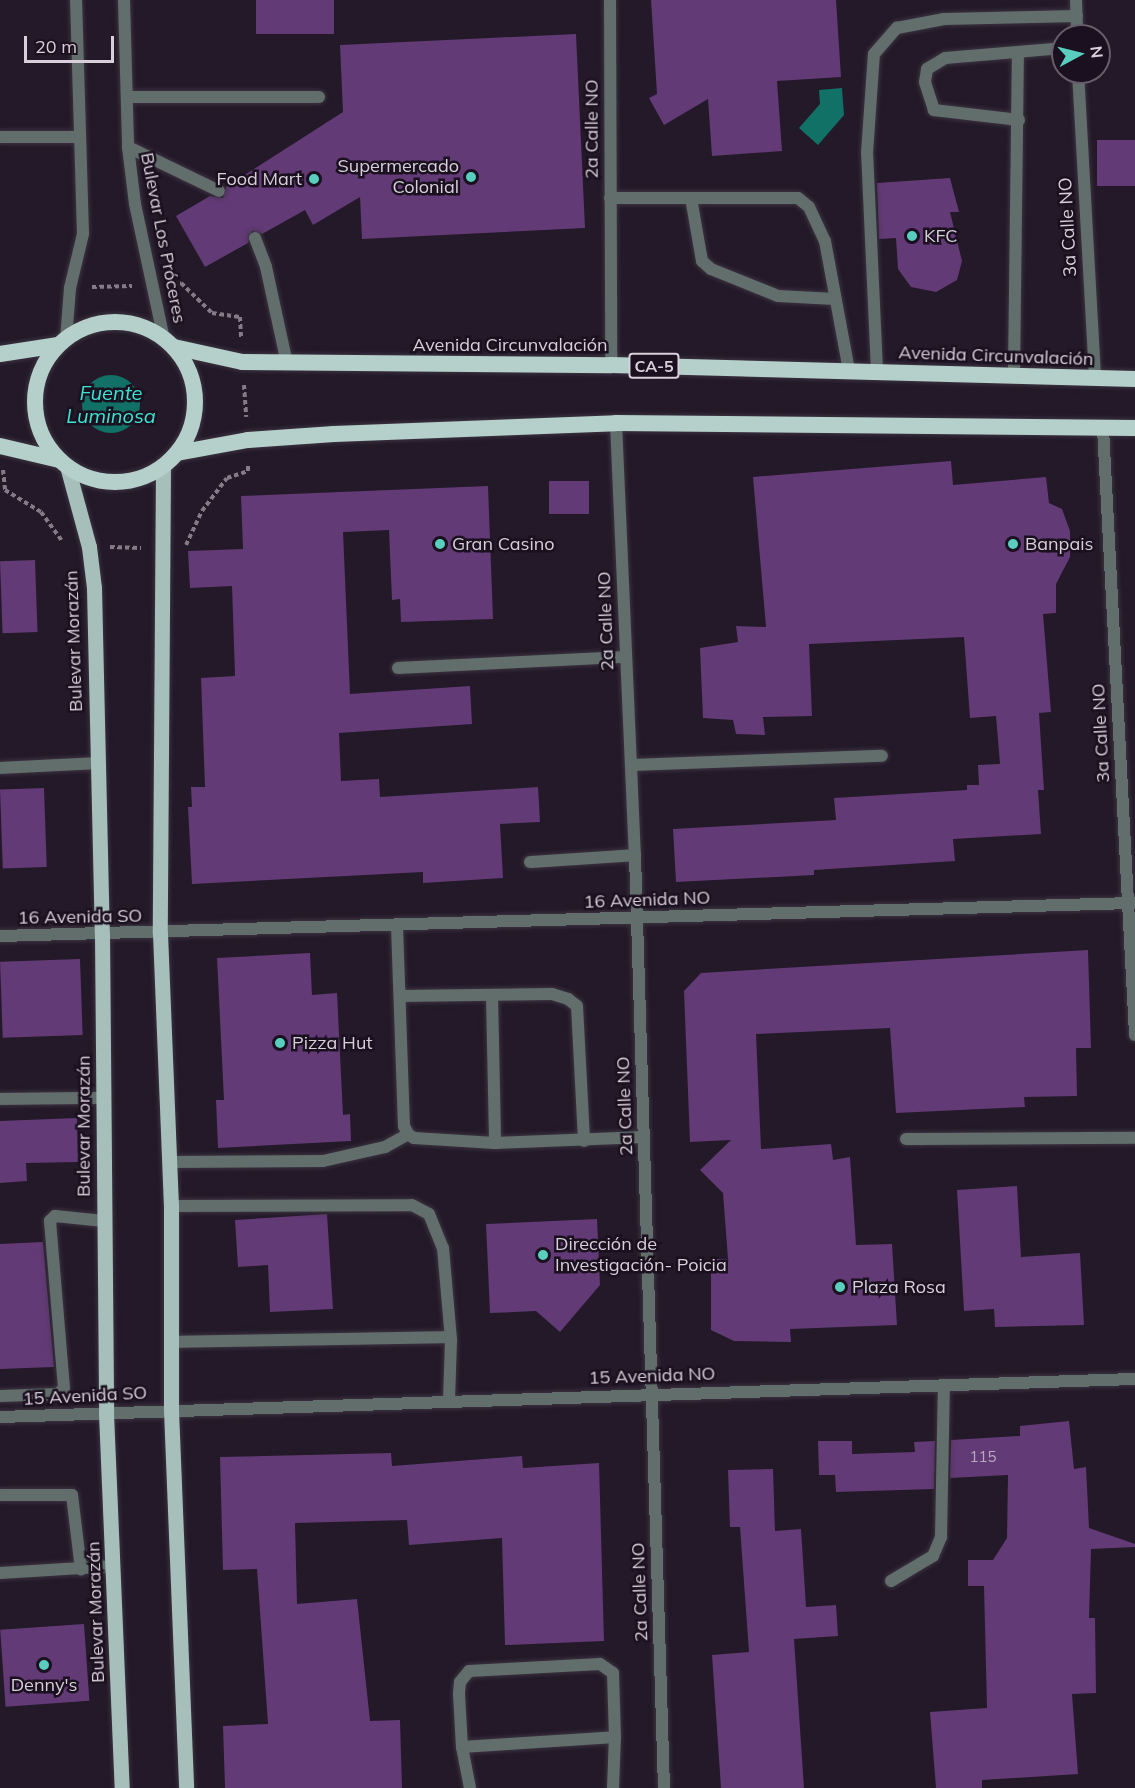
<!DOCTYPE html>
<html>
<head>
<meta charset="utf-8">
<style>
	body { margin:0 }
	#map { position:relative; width:1135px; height:1788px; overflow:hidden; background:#231928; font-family:Mulish,sans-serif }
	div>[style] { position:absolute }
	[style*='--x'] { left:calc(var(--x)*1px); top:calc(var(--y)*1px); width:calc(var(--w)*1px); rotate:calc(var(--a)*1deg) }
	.water>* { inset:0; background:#127167 }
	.round { border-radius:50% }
	.building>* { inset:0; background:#623a75; transform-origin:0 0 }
	.path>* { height:4px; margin-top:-2px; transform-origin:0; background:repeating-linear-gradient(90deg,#837b87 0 4.5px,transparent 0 7.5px) }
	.roads { filter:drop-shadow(0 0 2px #3c3341) drop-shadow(0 0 2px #3c3341) }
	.service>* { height:12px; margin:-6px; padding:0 6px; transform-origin:6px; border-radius:6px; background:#626e6c }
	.minor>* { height:12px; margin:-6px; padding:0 6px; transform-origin:6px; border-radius:6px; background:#626e6c }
	.tertiary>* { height:12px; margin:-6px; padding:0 6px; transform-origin:6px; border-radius:6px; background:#626e6c }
	.primary>* { height:15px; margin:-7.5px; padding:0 7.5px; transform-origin:7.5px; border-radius:7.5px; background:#a7bfbb }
	.trunk>* { height:16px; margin:-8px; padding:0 8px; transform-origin:8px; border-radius:8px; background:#b5d0cb }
	.trunk>.ring { margin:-8px; padding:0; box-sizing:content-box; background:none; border:16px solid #b5d0cb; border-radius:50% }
	.dots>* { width:16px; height:16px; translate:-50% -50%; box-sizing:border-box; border:3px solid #1a101f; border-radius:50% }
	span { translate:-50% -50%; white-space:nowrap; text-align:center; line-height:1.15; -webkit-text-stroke:5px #1a101f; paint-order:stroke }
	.number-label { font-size:15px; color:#baaac1 }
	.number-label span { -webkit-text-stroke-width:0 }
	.shield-label span { padding:2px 4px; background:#1a101f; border:2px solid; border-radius:4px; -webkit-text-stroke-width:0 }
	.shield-label { font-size:16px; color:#d7d0da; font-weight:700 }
	.street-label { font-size:18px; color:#d7d0da }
	.poi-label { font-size:18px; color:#d7d0da }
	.right { translate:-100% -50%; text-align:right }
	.left { translate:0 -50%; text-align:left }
	.water-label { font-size:20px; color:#3ee3d1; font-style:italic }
	.north { position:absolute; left:1051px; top:24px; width:60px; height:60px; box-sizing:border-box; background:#1a101f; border:2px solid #665d6a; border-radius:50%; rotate:83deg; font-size:16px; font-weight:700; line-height:24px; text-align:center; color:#d7d0da }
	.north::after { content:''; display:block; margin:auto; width:21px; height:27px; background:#59cebf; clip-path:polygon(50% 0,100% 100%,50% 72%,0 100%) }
	.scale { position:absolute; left:24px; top:36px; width:90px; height:27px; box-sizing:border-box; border:3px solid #d7d0da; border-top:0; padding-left:8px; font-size:18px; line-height:21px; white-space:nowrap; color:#d7d0da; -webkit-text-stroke:4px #1a101f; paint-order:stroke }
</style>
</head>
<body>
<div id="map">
	<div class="water">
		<div style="clip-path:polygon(842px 88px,844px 115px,818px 145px,799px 128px,820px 104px,819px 90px)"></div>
		<div class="round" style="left:82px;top:375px;width:58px;height:58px"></div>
	</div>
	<div class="building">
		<div style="left:256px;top:0;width:78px;height:34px"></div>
		<div style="clip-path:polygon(651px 0,836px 0,841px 77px,777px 81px,782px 151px,712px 156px,708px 99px,664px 125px,649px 98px,657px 94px)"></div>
		<div style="clip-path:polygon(576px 34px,585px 228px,362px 239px,360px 197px,313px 225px,305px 210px,262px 234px,252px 231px,248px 243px,205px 267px,176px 216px,210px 196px,223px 198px,226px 187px,343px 112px,340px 45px)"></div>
		<div style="left:1135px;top:140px;width:46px;height:38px;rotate:90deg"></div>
		<div style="clip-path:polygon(950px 178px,959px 212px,950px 212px,962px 261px,957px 280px,936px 292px,911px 287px,898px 269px,896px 238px,879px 239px,877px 183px)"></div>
		<div style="clip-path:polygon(951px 461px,953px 485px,1046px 477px,1049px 503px,1062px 509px,1070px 531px,1070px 557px,1056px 584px,1056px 613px,1043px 614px,1051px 712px,1039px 713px,1044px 790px,1038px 790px,1041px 834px,953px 839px,955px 861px,814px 870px,814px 875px,676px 882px,673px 829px,836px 820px,834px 798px,967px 790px,967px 785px,979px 785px,978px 765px,1000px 764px,996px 716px,970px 718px,964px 637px,809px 644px,812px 716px,763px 717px,765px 735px,736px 734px,733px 720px,703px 718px,700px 648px,738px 642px,736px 626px,766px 627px,753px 477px)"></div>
		<div style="left:589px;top:481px;width:33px;height:40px;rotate:90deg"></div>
		<div style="clip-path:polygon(488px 486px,493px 619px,401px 622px,400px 599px,392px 600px,389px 530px,343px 532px,350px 694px,470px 686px,472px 724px,339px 733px,341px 781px,379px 779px,380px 797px,538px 787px,540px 822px,500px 824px,503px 878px,423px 883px,423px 872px,192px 884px,188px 807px,192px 807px,191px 787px,205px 787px,201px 678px,235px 676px,232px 586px,190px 588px,188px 551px,243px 549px,241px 496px)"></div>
		<div style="left:35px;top:560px;width:72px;height:35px;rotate:88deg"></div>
		<div style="left:44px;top:788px;width:79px;height:44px;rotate:88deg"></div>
		<div style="clip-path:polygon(1088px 950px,1091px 1048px,1076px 1048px,1077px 1096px,1024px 1097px,1025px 1107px,896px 1113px,890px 1028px,756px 1034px,761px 1149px,831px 1144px,833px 1160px,850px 1157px,856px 1245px,892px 1244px,897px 1325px,790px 1329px,791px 1342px,734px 1341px,711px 1330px,711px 1259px,728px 1259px,723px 1193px,700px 1170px,731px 1140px,690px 1142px,684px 991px,701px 973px)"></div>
		<div style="clip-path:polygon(310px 953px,312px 995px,337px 993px,343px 1115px,350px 1114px,351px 1141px,218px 1148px,216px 1100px,224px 1100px,217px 958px)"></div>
		<div style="left:80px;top:959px;width:76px;height:80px;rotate:88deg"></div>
		<div style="clip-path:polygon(77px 1118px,78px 1162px,26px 1163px,27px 1181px,0 1183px,0 1121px)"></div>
		<div style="clip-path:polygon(1017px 1186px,1021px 1257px,1080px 1253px,1084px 1325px,995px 1327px,994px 1309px,964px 1311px,957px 1190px)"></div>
		<div style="clip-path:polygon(327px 1214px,333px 1309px,270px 1312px,268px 1265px,238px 1267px,235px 1220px)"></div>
		<div style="clip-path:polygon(597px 1219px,600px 1285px,560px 1332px,536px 1311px,490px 1313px,486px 1224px)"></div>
		<div style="clip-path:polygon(43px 1242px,54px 1367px,0 1369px,0 1244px)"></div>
		<div style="clip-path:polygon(1069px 1421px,1074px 1469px,1086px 1467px,1089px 1528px,1135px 1544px,1135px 1547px,1091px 1549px,1089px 1618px,1095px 1618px,1096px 1693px,1072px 1694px,1078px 1774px,982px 1780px,982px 1788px,936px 1788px,930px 1712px,987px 1708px,984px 1586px,968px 1586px,968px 1560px,993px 1560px,1007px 1538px,1008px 1475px,950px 1478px,951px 1440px,1020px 1436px,1020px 1426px)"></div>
		<div style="clip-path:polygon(818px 1441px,852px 1441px,852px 1454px,915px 1452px,914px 1442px,935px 1441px,934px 1489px,836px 1492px,835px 1475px,819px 1475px)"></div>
		<div style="clip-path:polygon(391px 1453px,392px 1466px,522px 1456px,523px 1468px,599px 1463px,604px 1641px,505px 1645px,502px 1538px,409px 1545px,407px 1520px,295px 1523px,297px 1604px,357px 1599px,370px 1721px,400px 1720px,402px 1788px,225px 1788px,223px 1726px,268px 1724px,257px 1569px,223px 1570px,220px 1457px)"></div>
		<div style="clip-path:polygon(773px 1469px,775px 1531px,801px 1529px,806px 1607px,836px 1605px,838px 1636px,794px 1639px,804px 1788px,721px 1788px,712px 1655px,749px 1652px,740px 1527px,730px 1527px,728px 1470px)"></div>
		<div style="left:84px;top:1624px;width:77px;height:84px;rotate:86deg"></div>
	</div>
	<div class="path">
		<div style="--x:173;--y:284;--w:8;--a:-7"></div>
		<div style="--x:181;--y:283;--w:43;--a:44.1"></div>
		<div style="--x:212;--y:313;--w:28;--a:8"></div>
		<div style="--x:240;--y:317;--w:22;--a:87"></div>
		<div style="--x:92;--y:287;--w:40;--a:-1.4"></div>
		<div style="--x:244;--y:385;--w:32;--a:86"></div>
		<div style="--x:3;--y:470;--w:20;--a:84"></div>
		<div style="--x:5;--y:490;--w:42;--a:31.4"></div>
		<div style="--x:41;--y:512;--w:36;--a:54"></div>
		<div style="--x:186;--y:545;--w:38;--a:-65"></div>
		<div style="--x:202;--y:511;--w:41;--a:-52.9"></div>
		<div style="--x:227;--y:478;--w:22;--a:-18"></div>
		<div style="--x:248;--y:471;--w:8;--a:-90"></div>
		<div style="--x:110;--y:547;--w:31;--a:2"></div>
	</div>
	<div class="roads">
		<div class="service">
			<div style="--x:128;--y:97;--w:191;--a:0"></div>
			<div style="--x:1019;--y:120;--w:86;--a:-173.3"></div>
			<div style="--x:934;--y:110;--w:29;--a:-108"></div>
			<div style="--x:925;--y:82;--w:13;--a:-81"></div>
			<div style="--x:927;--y:69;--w:21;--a:-31"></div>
			<div style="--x:945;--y:58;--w:118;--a:-4.8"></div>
			<div style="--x:0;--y:137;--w:80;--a:0"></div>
			<div style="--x:128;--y:147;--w:101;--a:25.8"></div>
			<div style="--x:610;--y:198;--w:188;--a:0"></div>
			<div style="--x:798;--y:198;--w:14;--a:39"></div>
			<div style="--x:809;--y:207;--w:38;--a:65"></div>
			<div style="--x:825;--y:241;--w:131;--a:79.5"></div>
			<div style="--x:691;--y:198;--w:64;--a:80.1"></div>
			<div style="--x:702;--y:261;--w:12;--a:42"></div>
			<div style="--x:711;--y:269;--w:72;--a:21.9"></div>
			<div style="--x:778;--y:296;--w:57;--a:3"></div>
			<div style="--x:255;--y:238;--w:31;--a:69"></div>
			<div style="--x:266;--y:267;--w:98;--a:77.7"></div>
			<div style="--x:877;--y:371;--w:218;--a:-92.6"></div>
			<div style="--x:867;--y:153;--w:99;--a:-86"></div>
			<div style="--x:874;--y:54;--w:35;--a:-49"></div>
			<div style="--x:897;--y:28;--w:48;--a:-10.8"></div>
			<div style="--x:944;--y:19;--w:133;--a:-1.3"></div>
			<div style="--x:1014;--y:374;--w:320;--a:-89.3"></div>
			<div style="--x:398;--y:668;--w:227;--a:-2.8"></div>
			<div style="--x:631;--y:765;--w:251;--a:-2.1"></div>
			<div style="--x:0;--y:768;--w:98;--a:-2.9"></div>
			<div style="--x:530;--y:862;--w:105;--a:-3.8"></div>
			<div style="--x:397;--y:926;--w:200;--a:88"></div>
			<div style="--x:404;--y:1126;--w:9;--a:63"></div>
			<div style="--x:408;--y:1134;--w:7;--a:34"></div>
			<div style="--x:414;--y:1138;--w:81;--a:3.5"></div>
			<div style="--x:495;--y:1143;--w:149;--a:-2.3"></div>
			<div style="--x:492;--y:995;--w:148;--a:88.8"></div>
			<div style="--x:400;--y:996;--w:152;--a:-0.8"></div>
			<div style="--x:552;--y:994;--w:17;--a:17"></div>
			<div style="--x:568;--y:999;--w:11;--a:38"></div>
			<div style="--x:577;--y:1006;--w:135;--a:87"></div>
			<div style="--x:0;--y:1099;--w:103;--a:-0.6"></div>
			<div style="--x:906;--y:1139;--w:229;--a:-0.3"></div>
			<div style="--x:169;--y:1162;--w:154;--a:-0.4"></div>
			<div style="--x:323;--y:1161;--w:64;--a:-12.7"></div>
			<div style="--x:385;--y:1147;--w:26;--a:-29"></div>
			<div style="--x:171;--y:1206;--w:241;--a:-0.2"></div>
			<div style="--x:412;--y:1205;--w:19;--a:28"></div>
			<div style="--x:429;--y:1214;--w:37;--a:68"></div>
			<div style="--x:443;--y:1248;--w:92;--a:85"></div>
			<div style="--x:451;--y:1340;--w:61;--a:91.9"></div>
			<div style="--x:171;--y:1342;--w:279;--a:-1"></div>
			<div style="--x:0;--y:1396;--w:58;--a:-2"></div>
			<div style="--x:58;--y:1394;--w:8;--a:-45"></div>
			<div style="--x:64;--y:1388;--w:168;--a:-94.8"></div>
			<div style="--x:50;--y:1221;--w:7;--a:-45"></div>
			<div style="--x:55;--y:1216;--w:49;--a:5.8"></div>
			<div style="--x:0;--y:1495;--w:72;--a:0"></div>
			<div style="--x:72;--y:1495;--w:75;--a:83.1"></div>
			<div style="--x:0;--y:1573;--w:114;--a:-3.5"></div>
			<div style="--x:891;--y:1581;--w:49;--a:-30.8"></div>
			<div style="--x:933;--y:1556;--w:21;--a:-67"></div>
			<div style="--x:941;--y:1537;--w:152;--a:-88.9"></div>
			<div style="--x:462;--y:1747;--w:153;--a:-3.7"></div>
			<div style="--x:615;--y:1737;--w:64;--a:-91.8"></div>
			<div style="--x:613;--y:1673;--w:16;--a:-145"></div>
			<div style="--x:600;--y:1664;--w:131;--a:176.9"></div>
			<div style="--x:469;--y:1671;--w:14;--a:129"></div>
			<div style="--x:460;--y:1682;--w:12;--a:95"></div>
			<div style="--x:459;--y:1694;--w:53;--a:86.8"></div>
			<div style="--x:462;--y:1747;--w:42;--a:79"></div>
			<div style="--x:613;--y:1788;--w:51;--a:-87.8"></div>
		</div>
		<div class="minor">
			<div style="--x:610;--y:0;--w:365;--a:89.8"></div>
			<div style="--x:1076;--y:0;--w:36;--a:88"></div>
			<div style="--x:1078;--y:72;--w:307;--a:86.8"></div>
			<div style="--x:616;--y:423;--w:432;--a:87.5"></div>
			<div style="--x:635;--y:855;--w:933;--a:88.22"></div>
			<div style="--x:1103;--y:428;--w:608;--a:86.98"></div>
			<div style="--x:0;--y:936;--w:1135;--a:-1.67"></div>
		</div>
		<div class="tertiary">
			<div style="--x:124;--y:0;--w:147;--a:88.4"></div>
			<div style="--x:128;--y:147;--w:57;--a:83"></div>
			<div style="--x:135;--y:204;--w:138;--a:77.9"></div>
			<div style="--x:66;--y:339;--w:51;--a:-85.5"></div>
			<div style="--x:70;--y:288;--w:56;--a:-76.5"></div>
			<div style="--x:83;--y:234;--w:234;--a:-91.7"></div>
			<div style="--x:0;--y:1417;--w:1136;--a:-1.92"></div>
		</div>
		<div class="primary">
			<div style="--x:67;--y:466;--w:84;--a:74.8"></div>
			<div style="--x:89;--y:547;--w:41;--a:83"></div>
			<div style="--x:94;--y:588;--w:346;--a:88.7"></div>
			<div style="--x:102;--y:934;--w:479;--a:89.5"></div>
			<div style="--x:106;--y:1413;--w:375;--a:87.6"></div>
			<div style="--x:163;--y:467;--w:466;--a:90.4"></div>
			<div style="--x:160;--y:933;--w:273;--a:87.7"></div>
			<div style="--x:171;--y:1206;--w:204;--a:90"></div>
			<div style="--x:171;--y:1410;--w:378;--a:87.7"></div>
		</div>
		<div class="trunk">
			<div class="ring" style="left:35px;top:322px;width:144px;height:144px"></div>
			<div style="--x:174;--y:347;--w:70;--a:12.4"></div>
			<div style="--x:242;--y:362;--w:369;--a:0.5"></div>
			<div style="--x:611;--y:365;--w:524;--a:1.53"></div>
			<div style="--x:0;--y:354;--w:59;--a:-8.8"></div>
			<div style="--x:0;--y:446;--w:61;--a:13.3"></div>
			<div style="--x:177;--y:453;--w:72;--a:-10.4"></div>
			<div style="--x:248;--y:440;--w:86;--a:-4"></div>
			<div style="--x:334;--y:434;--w:282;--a:-2.2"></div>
			<div style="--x:616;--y:423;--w:519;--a:0.55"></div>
		</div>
	</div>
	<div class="dots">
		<div style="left:471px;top:177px;background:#59cebf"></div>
		<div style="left:314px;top:179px;background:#59cebf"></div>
		<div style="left:912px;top:236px;background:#59cebf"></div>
		<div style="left:440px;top:544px;background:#59cebf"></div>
		<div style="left:1013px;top:544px;background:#59cebf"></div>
		<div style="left:280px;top:1043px;background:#59cebf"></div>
		<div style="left:543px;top:1255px;background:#59cebf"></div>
		<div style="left:840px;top:1287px;background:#59cebf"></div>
		<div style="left:44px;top:1665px;background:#59cebf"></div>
	</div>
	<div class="number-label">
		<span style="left:983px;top:1457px">115</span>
	</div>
	<div class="shield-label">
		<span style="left:654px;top:366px">CA-5</span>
	</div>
	<div class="street-label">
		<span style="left:592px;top:129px;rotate:-90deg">2a Calle NO</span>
		<span style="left:1068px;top:227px;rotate:-93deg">3a Calle NO</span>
		<span style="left:163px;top:238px;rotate:79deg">Bulevar Los Próceres</span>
		<span style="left:510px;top:345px">Avenida Circunvalación</span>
		<span style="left:996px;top:356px;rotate:2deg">Avenida Circunvalación</span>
		<span style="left:606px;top:621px;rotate:-92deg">2a Calle NO</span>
		<span style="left:74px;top:641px;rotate:-92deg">Bulevar Morazán</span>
		<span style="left:1101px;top:733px;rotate:-93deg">3a Calle NO</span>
		<span style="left:647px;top:900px;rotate:-2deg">16 Avenida NO</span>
		<span style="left:80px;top:917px;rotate:-1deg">16 Avenida SO</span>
		<span style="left:625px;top:1106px;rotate:-92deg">2a Calle NO</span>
		<span style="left:84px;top:1126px;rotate:-90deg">Bulevar Morazán</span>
		<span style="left:652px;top:1376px;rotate:-2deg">15 Avenida NO</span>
		<span style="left:85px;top:1396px;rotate:-3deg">15 Avenida SO</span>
		<span style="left:640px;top:1592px;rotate:-92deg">2a Calle NO</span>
		<span style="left:96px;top:1612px;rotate:-92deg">Bulevar Morazán</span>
	</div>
	<div class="poi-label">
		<span class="right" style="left:459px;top:177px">Supermercado<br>Colonial</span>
		<span class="right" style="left:302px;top:179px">Food Mart</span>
		<span class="left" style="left:924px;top:236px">KFC</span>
		<span class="left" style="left:452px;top:544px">Gran Casino</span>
		<span class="left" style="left:1025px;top:544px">Banpais</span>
		<span class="left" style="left:292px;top:1043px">Pizza Hut</span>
		<span class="left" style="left:555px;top:1255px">Dirección de<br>Investigación- Poicia</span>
		<span class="left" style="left:852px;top:1287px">Plaza Rosa</span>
		<span style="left:44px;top:1685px">Denny's</span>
	</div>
	<div class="water-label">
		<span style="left:111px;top:404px">Fuente<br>Luminosa</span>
	</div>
	<div class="north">N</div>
	<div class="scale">20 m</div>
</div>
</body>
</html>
